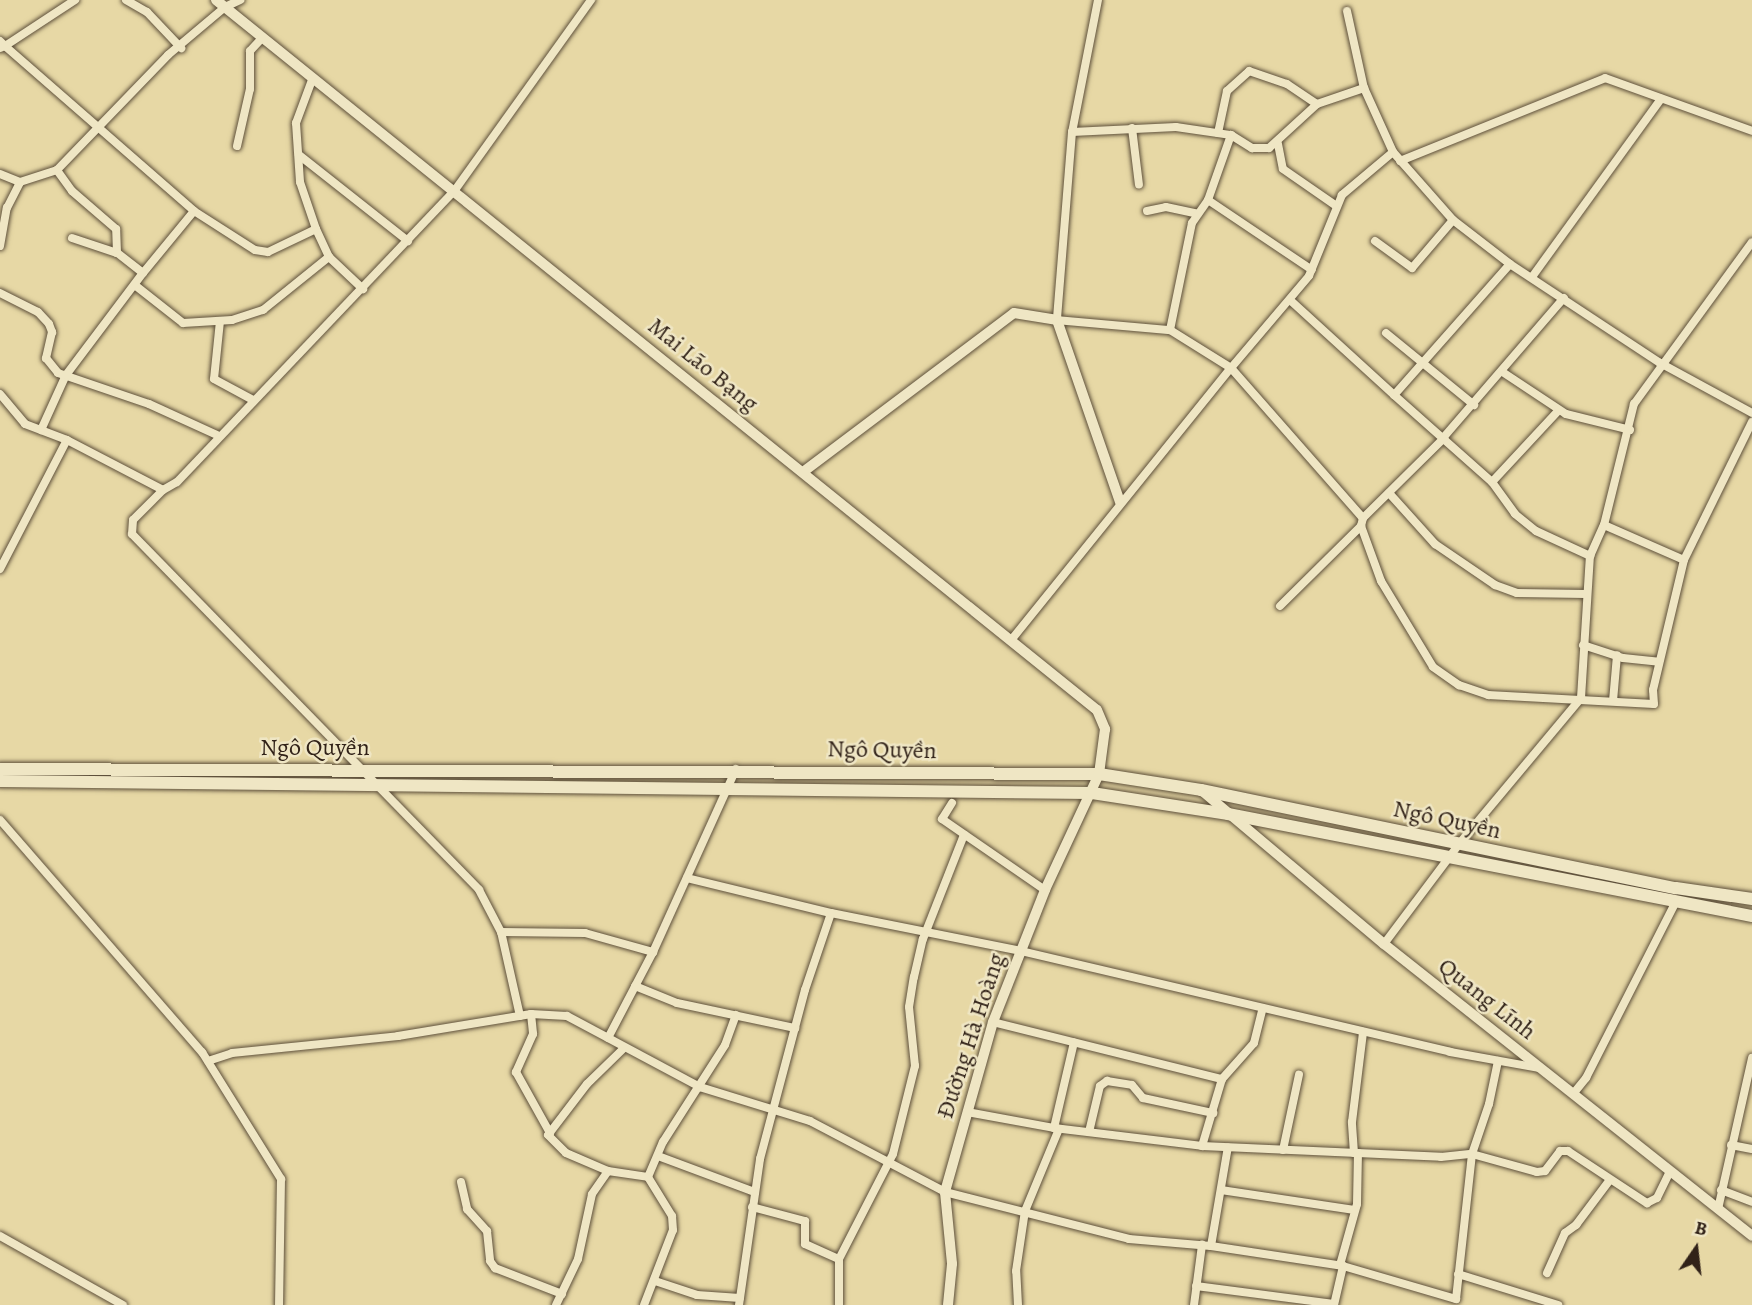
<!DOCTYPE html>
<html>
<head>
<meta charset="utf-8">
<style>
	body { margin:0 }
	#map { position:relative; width:1752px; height:1305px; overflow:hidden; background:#e7d8a5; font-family:Alegreya,serif }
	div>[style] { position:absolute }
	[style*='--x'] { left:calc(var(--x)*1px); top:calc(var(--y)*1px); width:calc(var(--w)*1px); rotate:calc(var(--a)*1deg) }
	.roads { filter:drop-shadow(0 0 2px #5e503b) drop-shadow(0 0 2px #5e503b) }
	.minor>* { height:8px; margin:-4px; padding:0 4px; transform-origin:4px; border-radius:4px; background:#efe6c4 }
	.tertiary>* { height:10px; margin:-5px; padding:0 5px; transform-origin:5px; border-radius:5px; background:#efe6c4 }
	.secondary>* { height:12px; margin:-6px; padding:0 6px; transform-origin:6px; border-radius:6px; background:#efe6c4 }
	span { translate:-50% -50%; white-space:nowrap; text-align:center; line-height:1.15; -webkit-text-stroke:5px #efe6c4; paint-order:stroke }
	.street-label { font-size:24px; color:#312218 }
	.north { position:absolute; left:1661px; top:1214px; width:70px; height:70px; -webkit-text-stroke:5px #efe6c4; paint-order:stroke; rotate:14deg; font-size:19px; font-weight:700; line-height:28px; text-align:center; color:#312218 }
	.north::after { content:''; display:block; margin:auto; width:24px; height:32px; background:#312218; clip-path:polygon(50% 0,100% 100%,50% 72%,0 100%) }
</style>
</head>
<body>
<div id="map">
	<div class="roads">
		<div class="minor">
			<div style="--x:126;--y:0;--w:24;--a:30"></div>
			<div style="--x:147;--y:12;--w:50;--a:46.6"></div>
			<div style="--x:1098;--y:0;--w:135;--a:101.1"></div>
			<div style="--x:1072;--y:132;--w:189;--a:94.6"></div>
			<div style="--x:1057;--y:320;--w:113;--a:5.1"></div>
			<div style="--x:1347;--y:11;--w:79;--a:77.6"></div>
			<div style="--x:0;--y:41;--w:7;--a:45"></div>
			<div style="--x:5;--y:46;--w:84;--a:-33.3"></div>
			<div style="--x:0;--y:48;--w:5;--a:-22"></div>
			<div style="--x:5;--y:46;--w:251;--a:41.1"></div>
			<div style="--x:194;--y:211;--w:80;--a:129.4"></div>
			<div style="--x:143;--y:273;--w:33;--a:-142"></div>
			<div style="--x:117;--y:253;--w:24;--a:-92"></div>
			<div style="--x:116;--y:229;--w:58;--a:-139.2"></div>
			<div style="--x:72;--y:191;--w:26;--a:-126"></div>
			<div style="--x:312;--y:80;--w:46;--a:110.4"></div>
			<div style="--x:296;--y:123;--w:59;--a:86.1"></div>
			<div style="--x:300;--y:182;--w:50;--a:71.2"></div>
			<div style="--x:1132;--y:128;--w:57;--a:83"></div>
			<div style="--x:1072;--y:132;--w:104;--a:-2.8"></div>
			<div style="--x:1176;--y:127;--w:56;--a:8.3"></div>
			<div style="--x:1218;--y:133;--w:43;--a:-77.9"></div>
			<div style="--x:1227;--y:91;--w:30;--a:-42"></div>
			<div style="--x:1249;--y:71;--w:40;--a:18.9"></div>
			<div style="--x:1287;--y:84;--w:36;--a:34"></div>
			<div style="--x:1278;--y:144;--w:25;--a:79"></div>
			<div style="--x:1283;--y:169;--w:63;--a:34.7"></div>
			<div style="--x:237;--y:146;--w:58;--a:-77.2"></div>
			<div style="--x:250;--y:89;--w:38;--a:-90"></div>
			<div style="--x:250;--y:51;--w:18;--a:-47"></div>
			<div style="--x:1393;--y:152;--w:67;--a:139.9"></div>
			<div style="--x:1342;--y:195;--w:87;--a:112.2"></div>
			<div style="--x:1309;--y:276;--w:121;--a:130.3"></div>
			<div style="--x:1231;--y:368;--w:200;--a:48.7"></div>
			<div style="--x:1363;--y:518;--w:8;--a:104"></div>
			<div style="--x:1361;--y:526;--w:59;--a:70"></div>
			<div style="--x:1381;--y:581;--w:100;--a:58.8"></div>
			<div style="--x:1433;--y:667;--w:32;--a:35"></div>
			<div style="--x:1459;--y:685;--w:31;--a:19"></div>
			<div style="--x:1488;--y:695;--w:166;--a:3.1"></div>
			<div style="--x:1654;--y:704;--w:14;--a:-94"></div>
			<div style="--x:1653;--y:690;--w:134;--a:-76.6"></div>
			<div style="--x:1684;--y:560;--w:154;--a:-63.8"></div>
			<div style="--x:299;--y:155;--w:139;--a:38.3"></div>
			<div style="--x:1400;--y:161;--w:221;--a:-22"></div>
			<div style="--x:1605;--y:78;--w:156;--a:19.8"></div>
			<div style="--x:0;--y:174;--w:22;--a:22"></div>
			<div style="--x:20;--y:182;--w:39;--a:-18"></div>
			<div style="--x:57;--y:170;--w:160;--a:-46"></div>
			<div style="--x:168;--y:55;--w:75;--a:-40.1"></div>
			<div style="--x:225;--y:7;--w:17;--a:-25"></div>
			<div style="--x:1208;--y:200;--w:125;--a:33.9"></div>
			<div style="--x:194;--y:211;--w:72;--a:32.6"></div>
			<div style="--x:255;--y:250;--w:13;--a:9"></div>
			<div style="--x:268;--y:252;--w:53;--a:-25.6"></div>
			<div style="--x:316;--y:229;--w:31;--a:65"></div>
			<div style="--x:329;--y:257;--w:47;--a:43.3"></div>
			<div style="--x:1147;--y:211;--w:19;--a:-12"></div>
			<div style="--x:1166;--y:207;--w:30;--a:12"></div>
			<div style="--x:72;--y:238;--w:47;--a:18.4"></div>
			<div style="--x:1375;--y:241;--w:46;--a:36.1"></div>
			<div style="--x:1412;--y:268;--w:63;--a:-49.5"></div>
			<div style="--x:0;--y:246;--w:39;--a:-80"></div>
			<div style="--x:7;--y:208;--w:29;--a:-63"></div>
			<div style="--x:1510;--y:264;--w:175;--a:131.5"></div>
			<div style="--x:1394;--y:395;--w:131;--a:41.6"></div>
			<div style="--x:1492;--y:482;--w:39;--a:54"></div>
			<div style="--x:1515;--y:514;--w:27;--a:39"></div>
			<div style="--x:1536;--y:531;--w:60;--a:24.8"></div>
			<div style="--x:1532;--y:277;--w:220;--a:-54.1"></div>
			<div style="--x:136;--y:286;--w:60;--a:38.2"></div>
			<div style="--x:183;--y:323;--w:49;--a:-3.5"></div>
			<div style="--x:232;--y:320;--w:33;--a:-18"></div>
			<div style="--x:263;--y:310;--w:85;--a:-38.8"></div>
			<div style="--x:0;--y:293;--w:42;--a:26.6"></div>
			<div style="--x:38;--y:312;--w:16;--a:47"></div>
			<div style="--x:49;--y:324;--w:9;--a:69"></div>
			<div style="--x:52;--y:332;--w:27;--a:103"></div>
			<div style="--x:46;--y:358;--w:19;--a:51"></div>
			<div style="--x:58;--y:373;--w:96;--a:18.8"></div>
			<div style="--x:149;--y:404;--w:75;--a:24.5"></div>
			<div style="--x:1290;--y:300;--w:141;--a:42.4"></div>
			<div style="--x:220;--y:321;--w:58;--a:95.9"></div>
			<div style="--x:214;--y:379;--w:44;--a:28.3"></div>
			<div style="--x:1386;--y:333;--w:114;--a:39.3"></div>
			<div style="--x:1504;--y:373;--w:74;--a:33.5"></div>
			<div style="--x:1566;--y:414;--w:66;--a:14"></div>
			<div style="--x:0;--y:394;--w:39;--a:50"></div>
			<div style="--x:25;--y:424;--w:45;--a:20.9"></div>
			<div style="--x:41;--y:430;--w:60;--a:-65.6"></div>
			<div style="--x:66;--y:375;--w:128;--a:-53"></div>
			<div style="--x:1443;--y:438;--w:185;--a:-49.2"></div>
			<div style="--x:1492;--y:482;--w:98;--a:-47.1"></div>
			<div style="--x:163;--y:490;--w:42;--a:135"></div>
			<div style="--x:133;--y:520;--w:14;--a:94"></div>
			<div style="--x:132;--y:534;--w:497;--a:45.7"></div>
			<div style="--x:479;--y:890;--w:47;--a:62.4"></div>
			<div style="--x:1389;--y:493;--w:69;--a:48"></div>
			<div style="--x:1435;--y:544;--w:73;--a:34.3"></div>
			<div style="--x:1495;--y:585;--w:23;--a:20"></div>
			<div style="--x:1517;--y:593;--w:69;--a:0.8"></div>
			<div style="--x:1363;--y:518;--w:114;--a:-44.6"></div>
			<div style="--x:1604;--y:525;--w:87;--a:23.6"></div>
			<div style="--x:0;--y:569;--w:145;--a:-62.6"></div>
			<div style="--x:67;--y:440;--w:108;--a:27.5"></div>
			<div style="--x:163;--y:490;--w:16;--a:-30"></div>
			<div style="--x:177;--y:482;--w:403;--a:-46.4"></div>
			<div style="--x:455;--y:190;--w:234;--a:-54.4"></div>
			<div style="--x:1280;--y:606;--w:114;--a:-44.6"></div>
			<div style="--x:1012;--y:639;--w:348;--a:-51.1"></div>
			<div style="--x:1231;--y:368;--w:72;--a:-148.1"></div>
			<div style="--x:1170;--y:330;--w:109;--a:-78.4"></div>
			<div style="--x:1192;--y:223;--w:28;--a:-55"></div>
			<div style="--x:1208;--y:200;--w:69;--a:-70.5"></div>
			<div style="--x:1231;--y:135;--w:25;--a:32"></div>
			<div style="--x:1252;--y:148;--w:17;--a:0"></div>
			<div style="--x:1269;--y:148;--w:65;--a:-42.5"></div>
			<div style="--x:1317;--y:104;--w:50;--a:-18.8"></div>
			<div style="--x:1364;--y:88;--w:70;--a:65.6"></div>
			<div style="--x:1393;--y:152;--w:91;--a:48.6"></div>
			<div style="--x:1453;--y:220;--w:72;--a:37.7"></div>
			<div style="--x:1510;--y:264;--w:180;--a:33.4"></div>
			<div style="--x:1660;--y:363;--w:105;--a:28.5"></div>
			<div style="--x:1583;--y:645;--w:42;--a:18"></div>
			<div style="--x:1623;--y:658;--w:36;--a:6"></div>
			<div style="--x:1613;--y:701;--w:46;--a:-85"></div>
			<div style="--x:952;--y:803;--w:19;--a:122"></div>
			<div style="--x:942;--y:819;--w:125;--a:34.6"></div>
			<div style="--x:0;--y:820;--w:308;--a:49"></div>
			<div style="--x:202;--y:1052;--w:150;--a:58.1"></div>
			<div style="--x:281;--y:1179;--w:126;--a:90.9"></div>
			<div style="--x:687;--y:878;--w:148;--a:13.7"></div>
			<div style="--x:1384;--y:944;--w:125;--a:-53.1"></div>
			<div style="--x:1459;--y:844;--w:190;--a:-50.1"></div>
			<div style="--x:1581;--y:698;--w:142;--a:-86.4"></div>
			<div style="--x:1590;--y:556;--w:34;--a:-66"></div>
			<div style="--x:1604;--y:525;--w:125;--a:-76.1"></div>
			<div style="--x:1634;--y:404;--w:200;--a:-53.9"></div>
			<div style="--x:635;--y:986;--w:45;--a:22"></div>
			<div style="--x:677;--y:1003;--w:121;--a:12"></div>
			<div style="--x:531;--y:1014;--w:20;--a:84"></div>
			<div style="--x:533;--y:1034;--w:42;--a:114.1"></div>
			<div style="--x:516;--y:1072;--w:70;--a:60.9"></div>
			<div style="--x:520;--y:1016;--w:86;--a:-102.7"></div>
			<div style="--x:501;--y:932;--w:84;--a:0.7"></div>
			<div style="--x:585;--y:933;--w:71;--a:15.6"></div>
			<div style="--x:993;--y:1022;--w:236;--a:14"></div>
			<div style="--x:1222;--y:1079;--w:70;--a:106.6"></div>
			<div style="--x:608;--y:1038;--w:97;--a:-62.4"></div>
			<div style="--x:653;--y:952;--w:201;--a:-65.6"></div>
			<div style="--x:623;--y:1049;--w:50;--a:135.8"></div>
			<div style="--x:587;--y:1084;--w:64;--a:127.4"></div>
			<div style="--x:548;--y:1135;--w:25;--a:45"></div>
			<div style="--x:566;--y:1153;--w:46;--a:23.2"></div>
			<div style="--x:608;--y:1171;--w:40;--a:8.5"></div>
			<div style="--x:208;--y:1061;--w:25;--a:-18"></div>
			<div style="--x:232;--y:1053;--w:167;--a:-5.8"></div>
			<div style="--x:398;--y:1036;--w:135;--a:-9.4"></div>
			<div style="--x:531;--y:1014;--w:36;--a:3"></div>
			<div style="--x:567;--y:1016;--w:151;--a:28.1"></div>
			<div style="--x:700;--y:1087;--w:115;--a:17.2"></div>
			<div style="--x:810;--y:1121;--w:153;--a:27.7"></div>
			<div style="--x:945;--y:1192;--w:190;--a:14.3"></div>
			<div style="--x:1129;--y:1239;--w:82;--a:4.9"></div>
			<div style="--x:1211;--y:1246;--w:100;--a:-80.3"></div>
			<div style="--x:1222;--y:1079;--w:48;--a:-48.4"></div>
			<div style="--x:1254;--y:1043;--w:36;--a:-76"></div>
			<div style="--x:1573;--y:1094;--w:21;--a:-51"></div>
			<div style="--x:1586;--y:1078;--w:196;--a:-63"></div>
			<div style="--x:967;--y:1112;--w:88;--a:10.4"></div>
			<div style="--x:1054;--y:1128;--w:149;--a:6.9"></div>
			<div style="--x:1202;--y:1146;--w:239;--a:2.6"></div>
			<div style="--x:1441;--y:1157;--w:31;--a:-6"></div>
			<div style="--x:1472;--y:1154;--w:53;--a:-71.2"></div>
			<div style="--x:1489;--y:1104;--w:44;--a:-78.2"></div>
			<div style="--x:1054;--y:1128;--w:88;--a:-76.9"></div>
			<div style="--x:1089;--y:1132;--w:47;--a:-76.6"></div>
			<div style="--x:1100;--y:1086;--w:9;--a:-36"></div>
			<div style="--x:1107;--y:1081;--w:25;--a:9"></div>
			<div style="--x:1132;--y:1085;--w:17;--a:50"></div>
			<div style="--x:1143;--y:1098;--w:72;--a:12.1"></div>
			<div style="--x:1731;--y:1145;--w:21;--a:11"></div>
			<div style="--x:1283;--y:1150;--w:77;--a:-78"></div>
			<div style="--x:1354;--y:1153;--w:31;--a:-94"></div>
			<div style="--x:1352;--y:1122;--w:91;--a:-83"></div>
			<div style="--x:658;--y:1156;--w:103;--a:20.4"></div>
			<div style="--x:461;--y:1182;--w:28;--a:77"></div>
			<div style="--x:467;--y:1209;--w:30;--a:48"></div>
			<div style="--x:487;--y:1231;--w:30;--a:84"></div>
			<div style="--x:490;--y:1261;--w:9;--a:54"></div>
			<div style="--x:495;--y:1268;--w:72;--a:21.2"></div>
			<div style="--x:1221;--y:1190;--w:135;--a:8.5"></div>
			<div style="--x:1721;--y:1190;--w:33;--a:21"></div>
			<div style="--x:752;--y:1207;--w:55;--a:14.8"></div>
			<div style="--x:805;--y:1221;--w:23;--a:90"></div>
			<div style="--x:805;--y:1244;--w:37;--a:24"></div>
			<div style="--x:839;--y:1259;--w:46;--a:90"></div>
			<div style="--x:1718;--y:1209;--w:155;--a:-77.3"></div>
			<div style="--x:0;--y:1236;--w:141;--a:29.3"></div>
			<div style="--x:1211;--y:1246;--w:134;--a:8.6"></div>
			<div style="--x:1343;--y:1266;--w:118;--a:16.3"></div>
			<div style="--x:1456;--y:1299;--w:146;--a:-83.7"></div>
			<div style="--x:1472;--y:1154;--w:67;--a:15.5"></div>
			<div style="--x:1537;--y:1172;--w:8;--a:-7"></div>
			<div style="--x:1545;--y:1171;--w:25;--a:-53"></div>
			<div style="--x:1560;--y:1151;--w:8;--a:0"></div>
			<div style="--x:1568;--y:1151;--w:95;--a:33.4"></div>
			<div style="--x:1647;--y:1203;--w:11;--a:-27"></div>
			<div style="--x:1657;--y:1198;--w:30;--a:-64"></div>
			<div style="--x:839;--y:1259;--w:118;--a:-62.8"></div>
			<div style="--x:893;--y:1154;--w:91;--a:-76"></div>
			<div style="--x:915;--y:1066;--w:59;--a:-95.8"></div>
			<div style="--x:909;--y:1007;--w:30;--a:-81"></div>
			<div style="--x:914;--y:977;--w:39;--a:-77"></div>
			<div style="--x:923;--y:939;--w:112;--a:-68.5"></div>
			<div style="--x:1340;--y:1265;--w:63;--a:-74.4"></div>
			<div style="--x:1357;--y:1204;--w:51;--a:-88.9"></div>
			<div style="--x:1547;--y:1273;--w:44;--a:-65.8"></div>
			<div style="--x:1565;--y:1233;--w:14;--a:-36"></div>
			<div style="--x:1576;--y:1225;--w:55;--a:-53.1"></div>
			<div style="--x:1458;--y:1274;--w:105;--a:17.2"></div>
			<div style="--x:655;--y:1281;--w:44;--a:18.4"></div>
			<div style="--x:697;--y:1295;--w:43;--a:4"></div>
			<div style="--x:1196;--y:1286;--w:139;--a:7.4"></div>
			<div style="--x:556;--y:1305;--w:51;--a:-64.4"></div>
			<div style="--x:578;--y:1259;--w:66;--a:-77.8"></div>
			<div style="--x:592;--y:1194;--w:28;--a:-55"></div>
			<div style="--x:644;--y:1305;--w:80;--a:-68.9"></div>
			<div style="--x:673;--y:1230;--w:14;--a:-94"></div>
			<div style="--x:672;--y:1216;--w:46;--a:-121.6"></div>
			<div style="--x:648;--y:1177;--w:38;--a:-67"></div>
			<div style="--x:663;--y:1142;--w:115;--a:-57.4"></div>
			<div style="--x:725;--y:1045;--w:32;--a:-70"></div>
			<div style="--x:739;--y:1305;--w:148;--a:-81.8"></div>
			<div style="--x:760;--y:1159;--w:175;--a:-75.1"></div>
			<div style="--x:805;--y:990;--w:81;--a:-71.3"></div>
			<div style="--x:831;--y:913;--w:194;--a:11.3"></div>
			<div style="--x:1021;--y:951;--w:441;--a:13.2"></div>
			<div style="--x:1450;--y:1052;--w:90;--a:10.2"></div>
			<div style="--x:1018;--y:1305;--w:34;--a:-93"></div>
			<div style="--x:1016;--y:1271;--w:61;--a:-81.5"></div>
			<div style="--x:1025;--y:1211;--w:89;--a:-67.5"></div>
			<div style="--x:1194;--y:1305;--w:61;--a:-82.4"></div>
			<div style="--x:1334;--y:1305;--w:40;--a:-77"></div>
		</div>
		<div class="tertiary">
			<div style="--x:216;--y:0;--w:1131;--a:38.87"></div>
			<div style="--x:1097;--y:710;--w:21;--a:67"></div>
			<div style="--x:1105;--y:729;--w:45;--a:97.6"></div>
			<div style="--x:1099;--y:774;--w:128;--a:115"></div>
			<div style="--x:1045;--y:890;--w:142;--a:111.5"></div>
			<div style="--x:993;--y:1022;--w:177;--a:105.8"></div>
			<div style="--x:945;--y:1192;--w:72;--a:84.4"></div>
			<div style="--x:952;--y:1264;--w:41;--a:95.6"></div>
			<div style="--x:803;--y:472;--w:264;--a:-37"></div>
			<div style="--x:1014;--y:313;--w:44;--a:9.2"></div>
			<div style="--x:1057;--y:320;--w:193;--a:70.9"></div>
			<div style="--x:1201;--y:790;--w:239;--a:40.1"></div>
			<div style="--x:1384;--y:944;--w:470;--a:38.4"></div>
		</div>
		<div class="secondary">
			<div style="--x:0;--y:769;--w:1099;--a:0.26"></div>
			<div style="--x:1099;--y:774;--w:103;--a:8.9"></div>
			<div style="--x:1201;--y:790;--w:485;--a:11.7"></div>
			<div style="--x:1676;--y:888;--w:77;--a:8.2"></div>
			<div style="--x:0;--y:781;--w:1092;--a:0.63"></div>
			<div style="--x:1092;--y:793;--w:138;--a:8.8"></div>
			<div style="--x:1228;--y:814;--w:534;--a:11.02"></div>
		</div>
	</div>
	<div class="street-label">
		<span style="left:703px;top:365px;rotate:39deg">Mai Lão Bạng</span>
		<span style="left:315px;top:748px">Ngô Quyền</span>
		<span style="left:882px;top:750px;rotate:1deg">Ngô Quyền</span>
		<span style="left:1447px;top:820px;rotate:12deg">Ngô Quyền</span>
		<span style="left:1487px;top:999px;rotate:38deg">Quang Lĩnh</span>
		<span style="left:971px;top:1036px;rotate:-72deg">Đường Hà Hoàng</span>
	</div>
	<div class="north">B</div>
</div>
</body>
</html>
